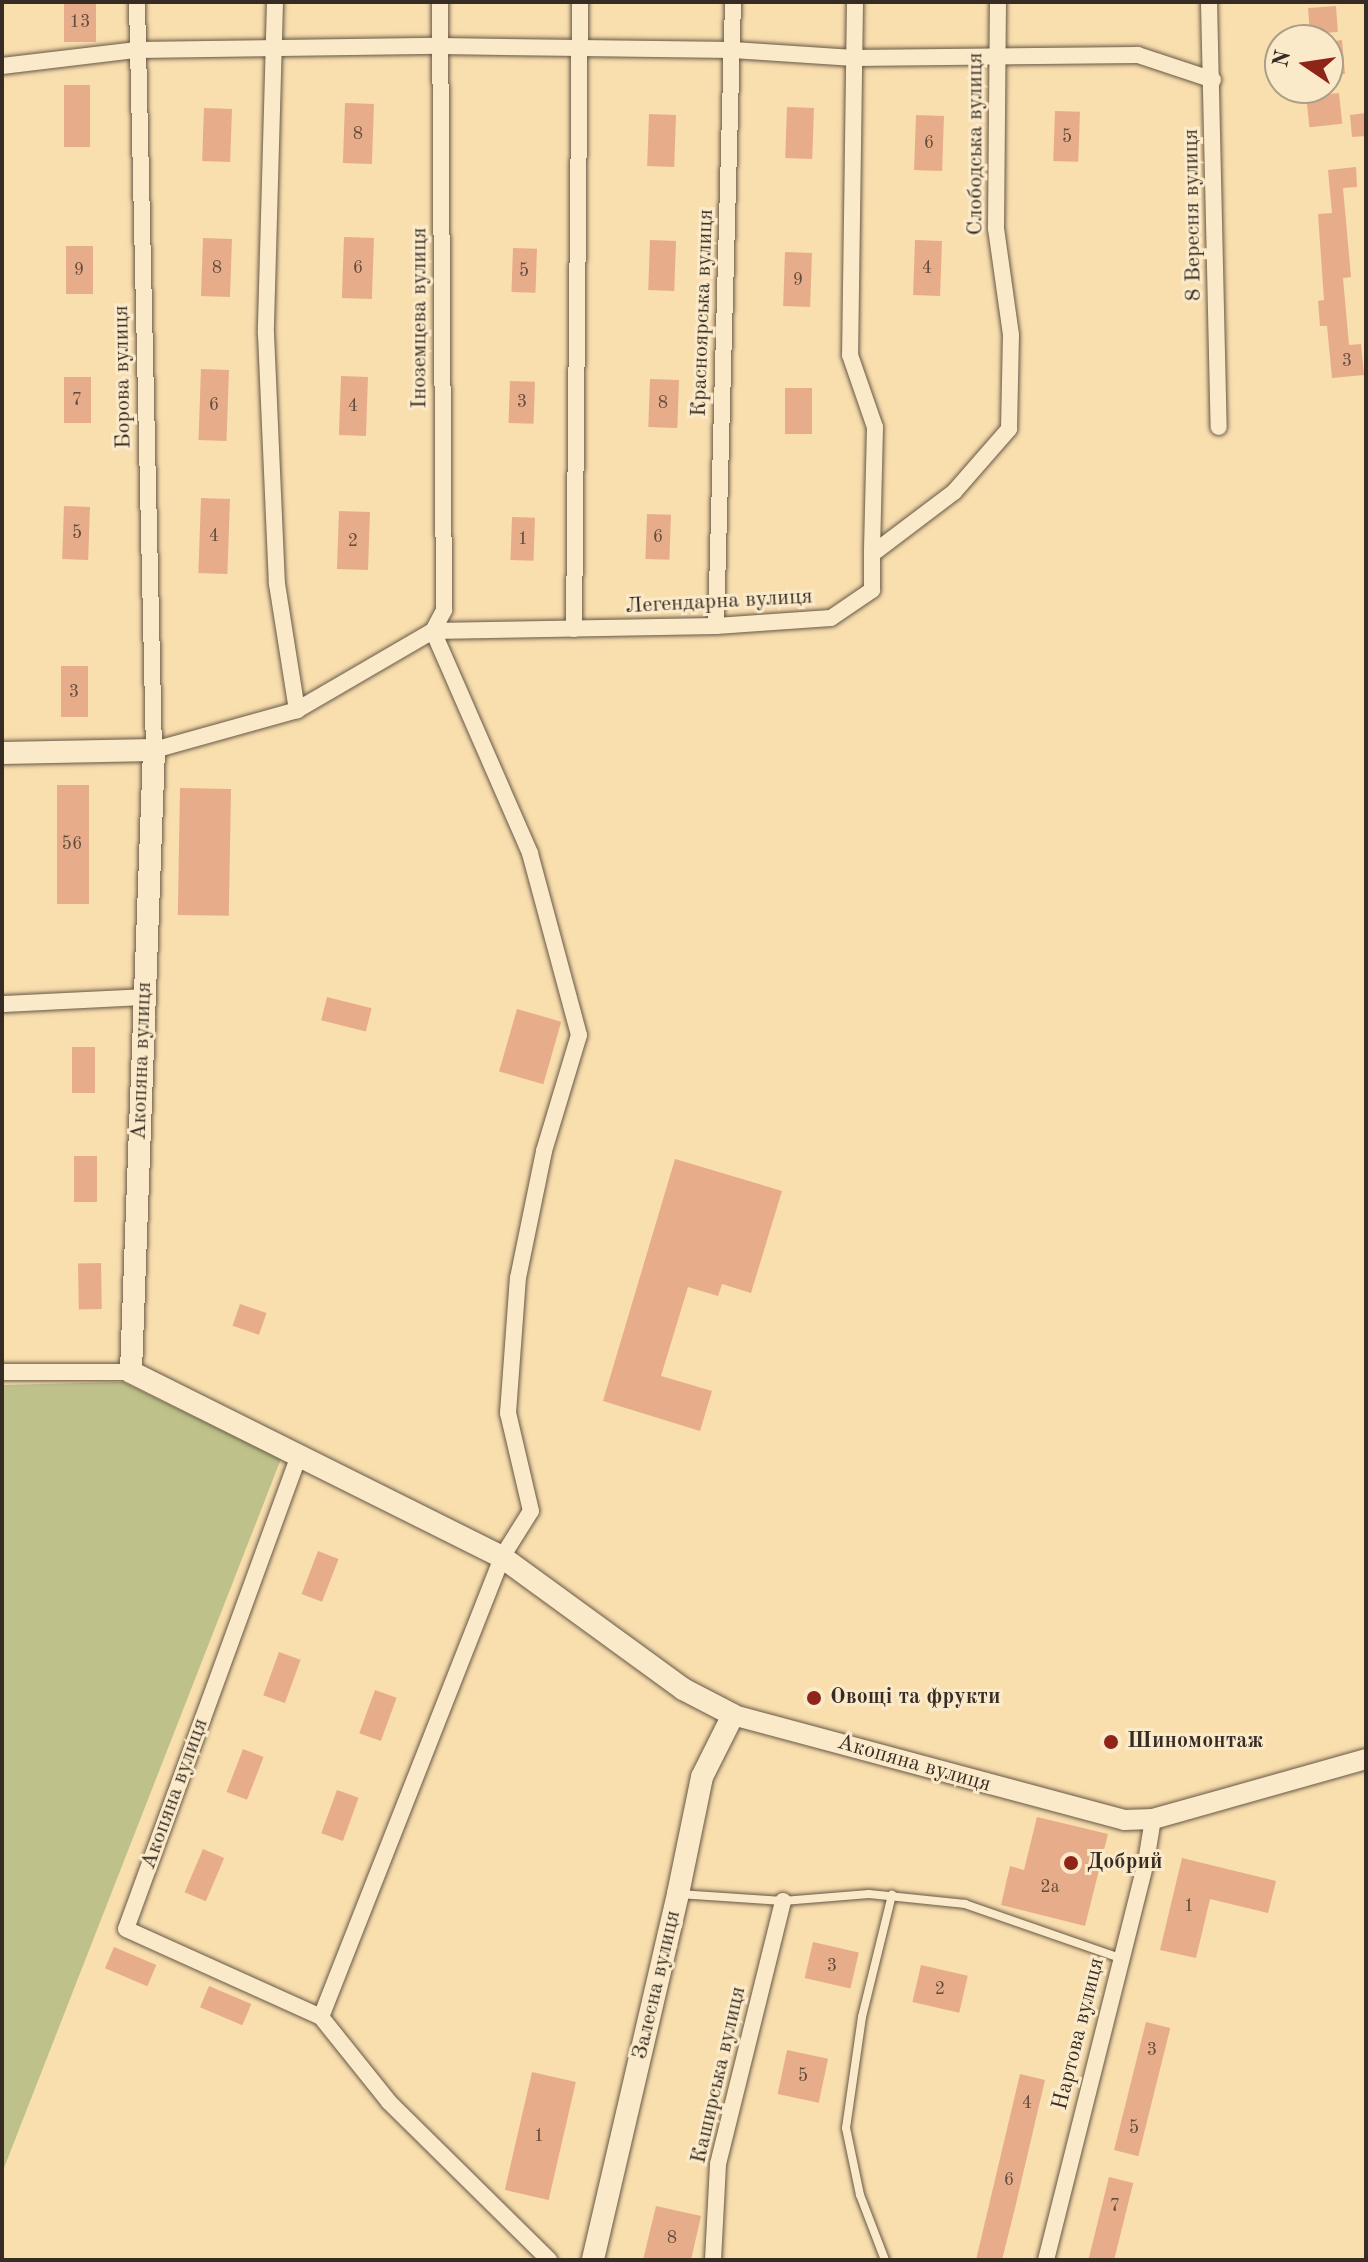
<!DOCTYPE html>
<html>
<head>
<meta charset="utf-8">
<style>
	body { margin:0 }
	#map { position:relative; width:1368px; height:2262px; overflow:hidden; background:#f9deae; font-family:"Old Standard TT",serif }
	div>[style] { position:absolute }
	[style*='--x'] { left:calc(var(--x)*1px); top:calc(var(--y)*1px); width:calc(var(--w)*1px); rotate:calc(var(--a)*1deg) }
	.green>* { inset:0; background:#bec18a }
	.building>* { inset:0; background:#e7ad8a; transform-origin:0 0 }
	.roads { filter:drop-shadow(0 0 2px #675846) drop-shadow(0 0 2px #675846) }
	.service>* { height:8px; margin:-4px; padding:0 4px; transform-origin:4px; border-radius:4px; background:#fbeaca }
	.minor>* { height:16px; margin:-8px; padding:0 8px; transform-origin:8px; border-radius:8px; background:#fbeaca }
	.tertiary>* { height:20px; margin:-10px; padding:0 10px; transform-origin:10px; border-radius:10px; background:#fbeaca }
	.secondary>* { height:22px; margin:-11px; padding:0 11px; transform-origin:11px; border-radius:11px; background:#fbeaca }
	.dots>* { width:22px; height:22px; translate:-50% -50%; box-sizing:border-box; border:4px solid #fbeaca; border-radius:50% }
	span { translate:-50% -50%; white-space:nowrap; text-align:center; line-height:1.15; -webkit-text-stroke:6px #fbeaca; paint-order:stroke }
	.number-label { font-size:18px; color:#624c3d }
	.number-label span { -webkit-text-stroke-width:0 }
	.street-label { font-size:22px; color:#362c23 }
	.poi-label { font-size:22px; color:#362c23; font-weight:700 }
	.left { translate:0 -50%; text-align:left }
	.frame { position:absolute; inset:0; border:4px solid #362c23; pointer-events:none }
	.north { position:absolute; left:1264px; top:24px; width:80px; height:80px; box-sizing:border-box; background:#fbeaca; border:2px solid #ac9e87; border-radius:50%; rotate:283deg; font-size:22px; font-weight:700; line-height:32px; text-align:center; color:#362c23 }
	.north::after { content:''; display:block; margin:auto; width:28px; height:36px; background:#8f2418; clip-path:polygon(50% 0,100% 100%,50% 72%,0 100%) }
</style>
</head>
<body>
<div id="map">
	<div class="green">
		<div style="clip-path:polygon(123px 1382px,281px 1459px,2px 2173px,2px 1385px)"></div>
	</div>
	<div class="building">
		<div style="left:64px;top:2px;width:32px;height:40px"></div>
		<div style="left:1336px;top:6px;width:26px;height:28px;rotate:86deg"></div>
		<div style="clip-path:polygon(1342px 40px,1345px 74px,1328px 75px,1328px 42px)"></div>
		<div style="left:64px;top:85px;width:26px;height:62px"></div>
		<div style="left:1339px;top:93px;width:31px;height:33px;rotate:84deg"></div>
		<div style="left:345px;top:103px;width:29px;height:60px;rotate:2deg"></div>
		<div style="left:787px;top:107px;width:27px;height:51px;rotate:2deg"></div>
		<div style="left:204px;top:108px;width:28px;height:53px;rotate:2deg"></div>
		<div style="left:1055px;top:111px;width:25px;height:50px;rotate:2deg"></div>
		<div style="clip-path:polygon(1366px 113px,1366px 136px,1352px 137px,1350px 115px)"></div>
		<div style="left:649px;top:114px;width:27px;height:52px;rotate:2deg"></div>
		<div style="left:916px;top:115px;width:28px;height:55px;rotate:2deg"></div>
		<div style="clip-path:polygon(1356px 167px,1357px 187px,1343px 188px,1351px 277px,1343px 278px,1349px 345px,1361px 344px,1364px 375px,1332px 378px,1327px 326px,1320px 326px,1318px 301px,1324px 300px,1318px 214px,1332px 213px,1328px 170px)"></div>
		<div style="left:344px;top:237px;width:30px;height:61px;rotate:2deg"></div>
		<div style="left:203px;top:238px;width:29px;height:58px;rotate:2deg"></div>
		<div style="left:650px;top:240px;width:26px;height:50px;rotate:2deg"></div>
		<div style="left:915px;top:240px;width:27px;height:55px;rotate:2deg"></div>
		<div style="left:66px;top:246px;width:27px;height:48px"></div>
		<div style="left:513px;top:248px;width:24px;height:44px;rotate:2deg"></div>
		<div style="left:785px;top:252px;width:27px;height:54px;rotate:2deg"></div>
		<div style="left:201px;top:369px;width:28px;height:71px;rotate:2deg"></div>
		<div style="left:341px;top:376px;width:27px;height:59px;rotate:2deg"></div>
		<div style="left:64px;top:377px;width:27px;height:46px"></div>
		<div style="left:650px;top:379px;width:29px;height:48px;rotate:2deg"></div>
		<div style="left:510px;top:381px;width:25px;height:42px;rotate:2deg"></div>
		<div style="left:785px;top:388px;width:27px;height:46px"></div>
		<div style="left:201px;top:498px;width:29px;height:75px;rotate:2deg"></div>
		<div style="left:64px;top:506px;width:26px;height:53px;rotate:2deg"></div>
		<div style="left:339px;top:511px;width:31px;height:58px;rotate:2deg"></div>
		<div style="left:647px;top:514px;width:24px;height:45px;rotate:2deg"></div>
		<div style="left:512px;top:517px;width:23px;height:43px;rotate:2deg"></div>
		<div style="left:61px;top:666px;width:27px;height:51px"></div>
		<div style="left:57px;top:785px;width:32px;height:119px"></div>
		<div style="left:180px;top:788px;width:51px;height:127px;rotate:1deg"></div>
		<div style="left:327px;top:997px;width:46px;height:24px;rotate:14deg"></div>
		<div style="left:517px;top:1009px;width:46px;height:65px;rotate:16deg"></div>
		<div style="left:72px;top:1047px;width:23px;height:46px"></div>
		<div style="left:74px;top:1156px;width:23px;height:46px"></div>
		<div style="clip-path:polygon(675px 1159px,782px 1191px,751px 1293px,722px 1284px,718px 1296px,688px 1287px,661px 1376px,712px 1391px,700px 1431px,603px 1401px)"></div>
		<div style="left:101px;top:1263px;width:46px;height:23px;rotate:89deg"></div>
		<div style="left:240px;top:1304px;width:28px;height:23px;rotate:19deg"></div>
		<div style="left:318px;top:1551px;width:22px;height:46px;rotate:21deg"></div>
		<div style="left:279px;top:1652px;width:23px;height:46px;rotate:20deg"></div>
		<div style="left:375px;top:1690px;width:23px;height:46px;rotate:20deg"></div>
		<div style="left:243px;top:1749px;width:22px;height:46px;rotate:21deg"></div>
		<div style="left:337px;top:1790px;width:23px;height:46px;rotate:20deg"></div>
		<div style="clip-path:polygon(1037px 1817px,1108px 1834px,1085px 1926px,1001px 1905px,1010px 1866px,1024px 1870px)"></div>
		<div style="left:203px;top:1849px;width:23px;height:47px;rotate:23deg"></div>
		<div style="clip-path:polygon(1182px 1858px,1276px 1881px,1268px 1913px,1210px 1899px,1196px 1958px,1160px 1950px)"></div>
		<div style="left:813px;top:1942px;width:47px;height:37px;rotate:13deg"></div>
		<div style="left:114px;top:1947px;width:46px;height:23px;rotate:23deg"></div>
		<div style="left:921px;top:1965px;width:48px;height:38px;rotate:13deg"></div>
		<div style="left:209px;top:1986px;width:46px;height:23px;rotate:23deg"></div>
		<div style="left:1146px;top:2022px;width:25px;height:132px;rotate:14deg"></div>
		<div style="left:787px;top:2050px;width:42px;height:45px;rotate:12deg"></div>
		<div style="left:532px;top:2072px;width:45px;height:121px;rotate:13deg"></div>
		<div style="clip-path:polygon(1020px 2074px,1045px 2080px,1015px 2208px,1002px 2260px,976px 2260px)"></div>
		<div style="left:1109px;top:2177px;width:25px;height:85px;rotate:14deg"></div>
		<div style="clip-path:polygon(656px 2206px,701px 2216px,691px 2260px,643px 2260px)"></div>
	</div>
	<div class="roads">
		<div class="service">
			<div style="--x:679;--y:1894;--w:104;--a:3.9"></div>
			<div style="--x:783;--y:1901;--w:86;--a:-4.7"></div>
			<div style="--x:869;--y:1894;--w:97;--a:5.9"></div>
			<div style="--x:965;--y:1904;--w:164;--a:19.2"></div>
			<div style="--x:885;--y:2260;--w:70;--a:-111"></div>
			<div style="--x:860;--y:2195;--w:68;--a:-101.8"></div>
			<div style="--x:846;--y:2128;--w:112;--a:-81.8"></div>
			<div style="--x:862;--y:2017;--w:126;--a:-76.2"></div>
		</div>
		<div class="minor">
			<div style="--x:137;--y:2;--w:748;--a:88.7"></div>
			<div style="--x:154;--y:750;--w:148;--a:-15.6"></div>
			<div style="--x:297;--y:710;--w:157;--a:-30.2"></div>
			<div style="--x:275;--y:2;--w:332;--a:91.6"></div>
			<div style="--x:266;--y:334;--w:250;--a:87.5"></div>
			<div style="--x:277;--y:584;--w:128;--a:81"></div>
			<div style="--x:855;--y:2;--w:353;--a:90.8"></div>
			<div style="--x:850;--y:355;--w:76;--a:70.9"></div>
			<div style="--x:875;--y:427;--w:127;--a:91.4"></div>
			<div style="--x:1209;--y:2;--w:425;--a:88.7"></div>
			<div style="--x:2;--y:66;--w:136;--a:-6.8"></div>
			<div style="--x:137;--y:50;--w:303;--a:-0.8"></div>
			<div style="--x:440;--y:46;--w:293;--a:0.8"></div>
			<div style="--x:733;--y:50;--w:121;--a:3.8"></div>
			<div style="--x:854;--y:58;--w:284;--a:-0.6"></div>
			<div style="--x:1138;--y:55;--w:79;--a:18.4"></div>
			<div style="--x:716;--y:626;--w:624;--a:-88.44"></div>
			<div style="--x:574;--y:629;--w:627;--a:-89.45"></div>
			<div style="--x:433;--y:631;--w:283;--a:-1"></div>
			<div style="--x:716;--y:626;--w:115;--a:-4"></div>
			<div style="--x:831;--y:618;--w:50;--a:-34.3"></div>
			<div style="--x:872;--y:590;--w:36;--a:-90"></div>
			<div style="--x:872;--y:554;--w:103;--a:-37.1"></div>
			<div style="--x:954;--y:492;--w:84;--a:-48.9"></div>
			<div style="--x:1009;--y:429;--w:94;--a:-88.8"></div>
			<div style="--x:1011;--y:335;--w:108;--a:-98"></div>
			<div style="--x:996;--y:228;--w:226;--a:-89.5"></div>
			<div style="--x:433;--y:631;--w:24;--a:-62"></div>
			<div style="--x:444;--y:610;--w:608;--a:-90.38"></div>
			<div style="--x:2;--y:1004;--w:143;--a:-2.8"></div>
			<div style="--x:2;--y:1372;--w:129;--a:0"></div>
			<div style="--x:298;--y:1458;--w:501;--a:110.06"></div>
			<div style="--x:126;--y:1929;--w:214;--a:24.3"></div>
			<div style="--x:321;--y:2017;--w:109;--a:51.3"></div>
			<div style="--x:389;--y:2102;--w:225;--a:44.6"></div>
			<div style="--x:321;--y:2017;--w:494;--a:-68.5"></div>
			<div style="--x:502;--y:1557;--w:54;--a:-57.8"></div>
			<div style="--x:531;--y:1511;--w:101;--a:-103.2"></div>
			<div style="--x:508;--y:1413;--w:135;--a:-85.8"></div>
			<div style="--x:518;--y:1278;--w:130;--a:-78.4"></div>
			<div style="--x:544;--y:1151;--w:121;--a:-73.2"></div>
			<div style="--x:579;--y:1035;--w:188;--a:-105.1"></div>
			<div style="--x:530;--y:853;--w:242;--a:-113.6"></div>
			<div style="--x:713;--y:2260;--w:96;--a:-87"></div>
			<div style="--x:718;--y:2164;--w:271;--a:-76.1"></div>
			<div style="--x:1046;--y:2260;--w:410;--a:-75.9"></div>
			<div style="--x:1146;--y:1862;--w:44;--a:-80.8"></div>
		</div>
		<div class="tertiary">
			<div style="--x:733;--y:1715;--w:405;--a:15"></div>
			<div style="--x:1124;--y:1820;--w:29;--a:-2"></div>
			<div style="--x:1153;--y:1819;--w:221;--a:-15.7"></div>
		</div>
		<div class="secondary">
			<div style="--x:2;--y:753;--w:152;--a:-1.1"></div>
			<div style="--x:154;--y:750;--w:622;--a:92.12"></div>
			<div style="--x:131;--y:1372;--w:415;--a:26.5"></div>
			<div style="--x:502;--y:1557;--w:224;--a:36.1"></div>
			<div style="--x:683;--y:1689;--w:56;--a:27.5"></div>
			<div style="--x:733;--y:1715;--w:69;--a:116.6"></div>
			<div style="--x:702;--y:1777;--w:119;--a:101.6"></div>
			<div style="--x:678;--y:1894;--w:376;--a:103.1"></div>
		</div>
	</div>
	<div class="dots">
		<div style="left:814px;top:1698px;background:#8f2418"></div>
		<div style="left:1111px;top:1742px;background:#8f2418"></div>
		<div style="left:1071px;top:1863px;background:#8f2418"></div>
	</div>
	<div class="number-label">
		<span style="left:80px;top:22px">13</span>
		<span style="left:358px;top:134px">8</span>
		<span style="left:1067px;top:137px">5</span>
		<span style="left:929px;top:143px">6</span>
		<span style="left:217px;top:268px">8</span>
		<span style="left:358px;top:268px">6</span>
		<span style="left:927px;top:268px">4</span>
		<span style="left:79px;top:270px">9</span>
		<span style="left:524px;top:271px">5</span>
		<span style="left:798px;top:280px">9</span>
		<span style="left:1347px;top:361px">3</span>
		<span style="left:77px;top:400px">7</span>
		<span style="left:522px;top:402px">3</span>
		<span style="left:663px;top:403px">8</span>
		<span style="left:214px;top:405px">6</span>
		<span style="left:353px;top:406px">4</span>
		<span style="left:77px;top:533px">5</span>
		<span style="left:214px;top:536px">4</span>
		<span style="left:658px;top:537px">6</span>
		<span style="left:523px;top:539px">1</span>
		<span style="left:353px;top:541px">2</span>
		<span style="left:74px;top:692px">3</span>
		<span style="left:72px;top:844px">56</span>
		<span style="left:1050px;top:1887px">2а</span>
		<span style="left:1189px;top:1906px">1</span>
		<span style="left:832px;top:1966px">3</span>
		<span style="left:940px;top:1989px">2</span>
		<span style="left:1152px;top:2050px">3</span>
		<span style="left:803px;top:2076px">5</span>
		<span style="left:1027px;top:2103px">4</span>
		<span style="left:1134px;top:2128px">5</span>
		<span style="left:539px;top:2136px">1</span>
		<span style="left:1009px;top:2180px">6</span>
		<span style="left:1115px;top:2206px">7</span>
		<span style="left:672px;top:2238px">8</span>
	</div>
	<div class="street-label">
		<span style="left:976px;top:144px;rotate:-90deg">Слободська вулиця</span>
		<span style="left:1193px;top:215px;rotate:-91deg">8 Вересня вулиця</span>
		<span style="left:703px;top:313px;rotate:-88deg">Красноярська вулиця</span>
		<span style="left:420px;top:318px;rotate:-90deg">Іноземцева вулиця</span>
		<span style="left:123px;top:377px;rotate:-91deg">Борова вулиця</span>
		<span style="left:719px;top:602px;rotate:-3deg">Легендарна вулиця</span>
		<span style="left:142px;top:1061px;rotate:-88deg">Акопяна вулиця</span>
		<span style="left:914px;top:1764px;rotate:16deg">Акопяна вулиця</span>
		<span style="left:175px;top:1794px;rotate:-70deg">Акопяна вулиця</span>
		<span style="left:657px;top:1985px;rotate:-77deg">Залесна вулиця</span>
		<span style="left:1079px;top:2034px;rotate:-76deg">Нартова вулиця</span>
		<span style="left:719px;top:2075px;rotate:-77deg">Каширська вулиця</span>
	</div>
	<div class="poi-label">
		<span class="left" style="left:830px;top:1698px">Овощі та фрукти</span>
		<span class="left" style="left:1127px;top:1742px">Шиномонтаж</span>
		<span class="left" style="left:1087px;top:1863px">Добрий</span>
	</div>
	<div class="frame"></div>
	<div class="north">N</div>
</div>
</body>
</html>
